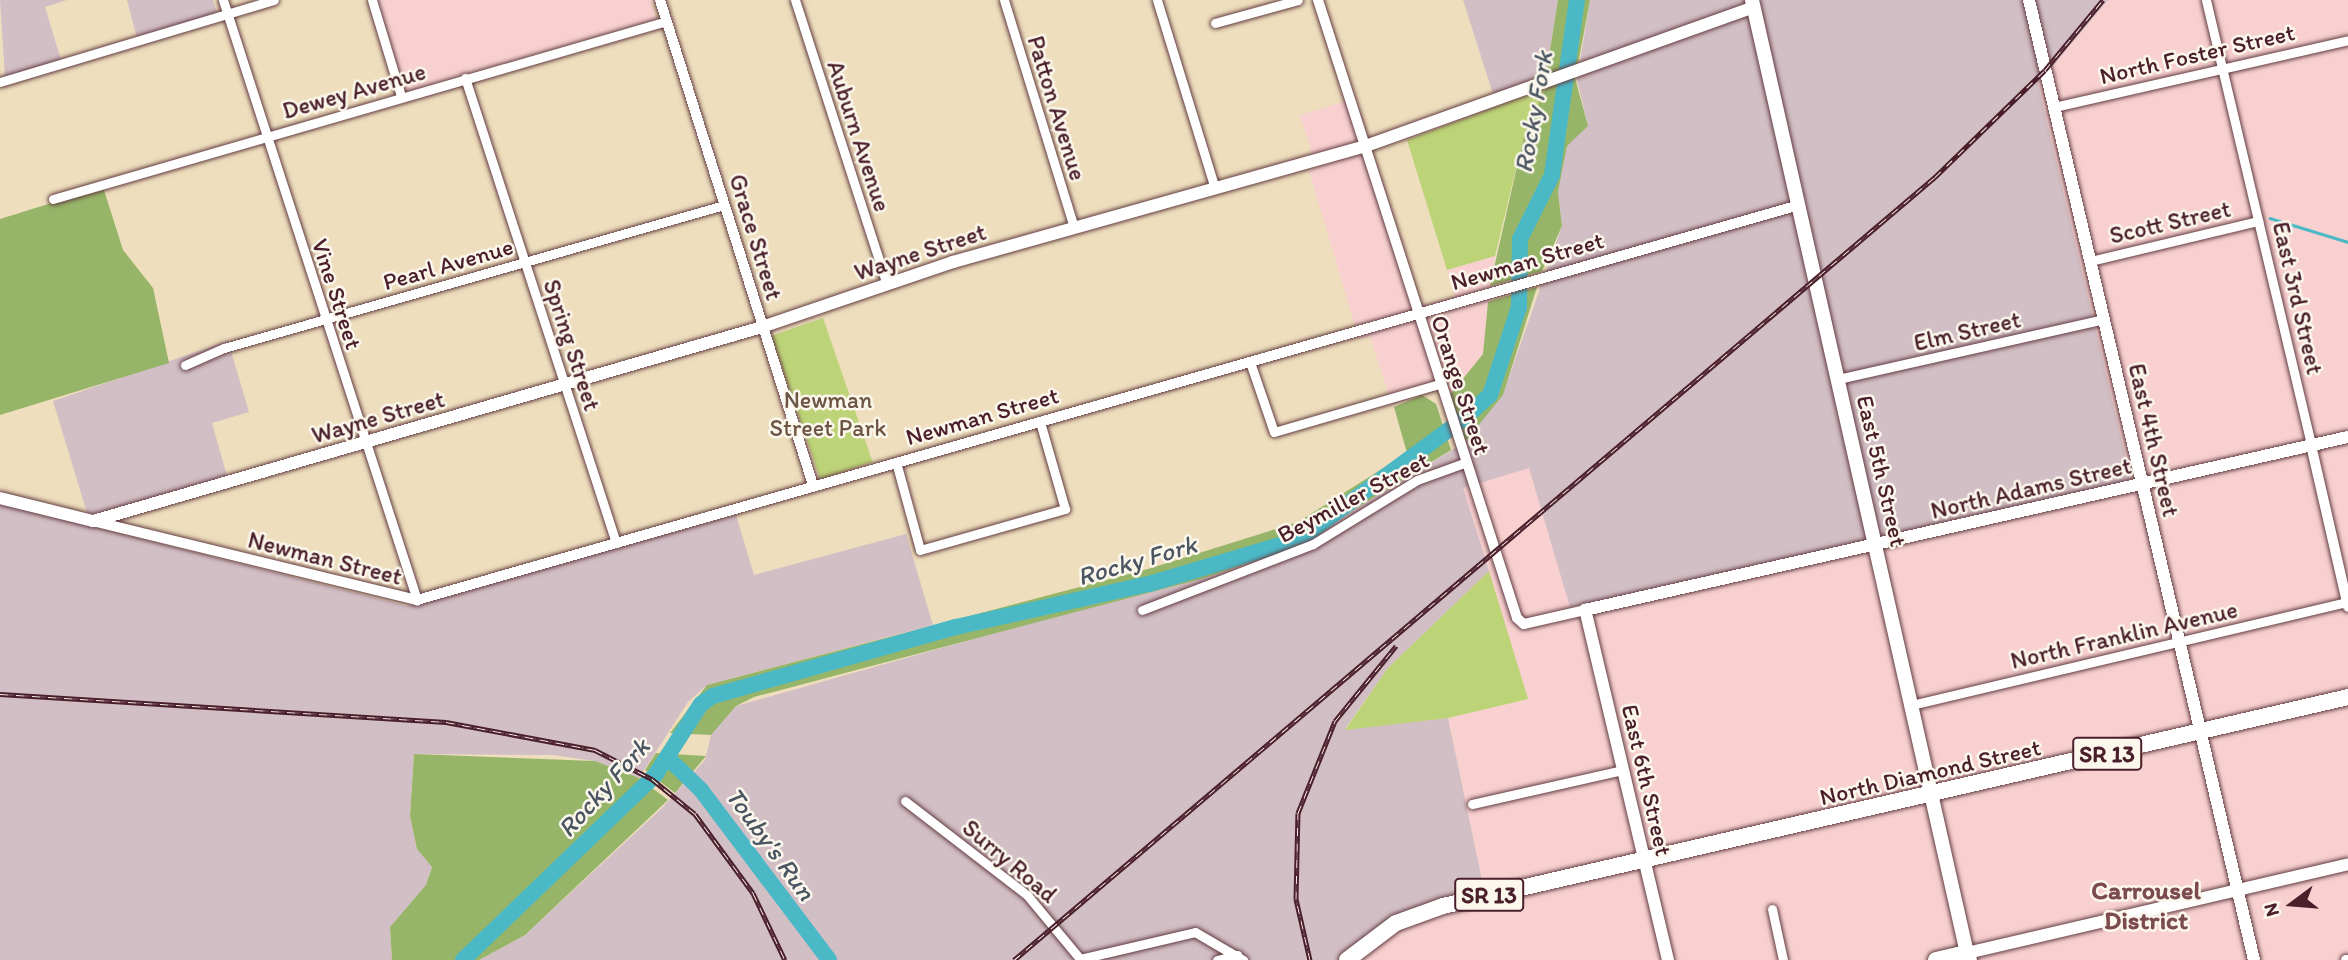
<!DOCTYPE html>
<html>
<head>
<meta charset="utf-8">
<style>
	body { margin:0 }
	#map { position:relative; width:2348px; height:960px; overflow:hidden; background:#eedebd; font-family:Itim,sans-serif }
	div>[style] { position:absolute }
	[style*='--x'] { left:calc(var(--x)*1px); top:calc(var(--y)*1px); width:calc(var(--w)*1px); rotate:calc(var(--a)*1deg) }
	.built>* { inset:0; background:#f7d0cf }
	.industrial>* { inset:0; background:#d2bec5 }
	.green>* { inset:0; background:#bdd377; transform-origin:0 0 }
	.forest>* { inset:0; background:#96b568 }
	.stream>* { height:2.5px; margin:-1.25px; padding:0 1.25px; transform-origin:1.25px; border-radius:1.25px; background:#4bb8c6 }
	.river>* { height:16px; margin:-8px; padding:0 8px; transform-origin:8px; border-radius:8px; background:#4bb8c6 }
	.roads { filter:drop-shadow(0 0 2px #633c41) drop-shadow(0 0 2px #633c41) }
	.minor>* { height:9px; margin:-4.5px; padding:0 4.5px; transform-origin:4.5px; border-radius:4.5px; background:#fff }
	.tertiary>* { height:10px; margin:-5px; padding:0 5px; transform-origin:5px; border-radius:5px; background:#fff }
	.secondary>* { height:12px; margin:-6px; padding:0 6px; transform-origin:6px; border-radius:6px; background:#fff }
	.primary>* { height:14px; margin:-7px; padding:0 7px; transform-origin:7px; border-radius:7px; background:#fff }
	.trunk>* { height:16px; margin:-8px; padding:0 8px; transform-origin:8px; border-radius:8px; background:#fff }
	.rail>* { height:5px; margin-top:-2.5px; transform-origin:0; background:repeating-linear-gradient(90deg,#fbf7ec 0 8px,#4a1f2b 0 16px); box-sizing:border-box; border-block:2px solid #4a1f2b }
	span { translate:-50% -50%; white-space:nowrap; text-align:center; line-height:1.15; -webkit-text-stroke:5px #fbf7ec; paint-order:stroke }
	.shield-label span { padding:2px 5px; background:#fbf7ec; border:2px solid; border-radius:5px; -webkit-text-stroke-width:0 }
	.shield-label { font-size:23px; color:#4a1f2b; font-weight:700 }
	.street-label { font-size:24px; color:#4a1f2b }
	.park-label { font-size:24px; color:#6c5542 }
	.water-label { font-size:26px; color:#4a5561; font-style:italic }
	.neighbourhood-label { font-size:26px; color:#7c4b52; font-weight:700 }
	.north { position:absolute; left:2257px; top:869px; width:70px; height:70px; -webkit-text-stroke:5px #fbf7ec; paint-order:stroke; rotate:254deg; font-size:19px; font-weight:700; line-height:28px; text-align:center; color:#4a1f2b }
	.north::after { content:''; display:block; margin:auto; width:24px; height:32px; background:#4a1f2b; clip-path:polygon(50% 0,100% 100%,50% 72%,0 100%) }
</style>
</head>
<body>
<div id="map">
	<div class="built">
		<div style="clip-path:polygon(377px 0,657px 0,651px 2px,656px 19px,405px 92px)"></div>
		<div style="clip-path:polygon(2108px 0,2348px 0,2348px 960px,1352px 960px,1408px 920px,1486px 899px,1448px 718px,1528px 699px,1462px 488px,1529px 467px,1570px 606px,2131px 479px,2038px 84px)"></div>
		<div style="clip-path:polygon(1356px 98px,1420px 306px,1455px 297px,1447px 270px,1495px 256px,1483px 354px,1449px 396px,1444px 379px,1389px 396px,1370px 336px,1359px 339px,1309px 171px,1317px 168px,1300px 115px)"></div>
	</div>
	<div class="industrial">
		<div style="clip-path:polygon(0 0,67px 0,45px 7px,61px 60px,5px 77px)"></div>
		<div style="clip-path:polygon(127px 0,213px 0,217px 14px,137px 38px)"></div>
		<div style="clip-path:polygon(1463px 0,1558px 0,1546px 75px,1493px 94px)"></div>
		<div style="clip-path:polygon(1590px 0,2108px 0,2038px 84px,2131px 480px,1570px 607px,1529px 468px,1463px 488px,1489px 571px,1388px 668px,1345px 729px,1448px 718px,1486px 899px,1408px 920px,1352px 960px,479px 960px,525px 935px,661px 809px,705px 760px,711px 735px,736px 706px,1288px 550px,1465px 442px,1503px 394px,1562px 226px,1558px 192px,1567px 145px,1588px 126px,1577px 80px)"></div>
		<div style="clip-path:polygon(228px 341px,249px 412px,212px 423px,227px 476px,88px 516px,53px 401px)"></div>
		<div style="clip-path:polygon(0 503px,407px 606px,736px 515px,754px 575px,906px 534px,933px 625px,707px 685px,688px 702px,639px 778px,595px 761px,553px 755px,414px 754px,410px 816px,417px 849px,432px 866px,426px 885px,390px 927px,392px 960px,0 960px)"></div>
	</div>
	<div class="green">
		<div style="clip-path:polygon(1546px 88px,1525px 131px,1495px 256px,1447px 270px,1407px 140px)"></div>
		<div style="left:823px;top:318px;width:152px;height:55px;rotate:71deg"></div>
		<div style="clip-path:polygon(1489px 571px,1528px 699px,1448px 718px,1345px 730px,1388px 668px)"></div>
	</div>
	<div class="forest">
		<div style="clip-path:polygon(1558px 0,1590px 0,1578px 64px,1546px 75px)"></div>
		<div style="clip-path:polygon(1575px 78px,1588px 126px,1567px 146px,1558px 192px,1562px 226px,1542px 271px,1490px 286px,1525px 131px,1546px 88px)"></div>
		<div style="clip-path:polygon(103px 187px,123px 250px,153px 288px,169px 363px,0 415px,0 219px)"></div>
		<div style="clip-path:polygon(1537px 287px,1503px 395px,1465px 442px,1449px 396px,1483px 354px,1488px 302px)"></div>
		<div style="clip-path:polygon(1422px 395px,1436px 404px,1451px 450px,1288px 550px,1201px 579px,754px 697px,736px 706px,711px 735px,670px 733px,707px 685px,1148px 569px,1298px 522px,1407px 453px,1394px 407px)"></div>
		<div style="clip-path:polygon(656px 753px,706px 756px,675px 793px,645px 770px)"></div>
		<div style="clip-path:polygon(414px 754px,595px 761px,639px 778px,668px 800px,525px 935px,479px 960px,392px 960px,390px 927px,426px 885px,432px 867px,417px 849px,410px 816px)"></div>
	</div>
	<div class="stream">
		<div style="--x:2270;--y:218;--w:82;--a:17.1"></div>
	</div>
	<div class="river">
		<div style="--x:669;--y:759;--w:45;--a:44.1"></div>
		<div style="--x:701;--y:790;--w:213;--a:53"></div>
		<div style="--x:463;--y:960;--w:268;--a:-43.9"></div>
		<div style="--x:656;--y:774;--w:83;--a:-57.3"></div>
		<div style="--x:701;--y:704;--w:14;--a:-34"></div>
		<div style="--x:713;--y:696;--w:253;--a:-15.9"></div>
		<div style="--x:956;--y:627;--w:198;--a:-12.6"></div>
		<div style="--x:1149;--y:584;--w:158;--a:-16.6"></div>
		<div style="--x:1300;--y:539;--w:205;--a:-36.3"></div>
		<div style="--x:1465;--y:418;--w:34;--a:-43"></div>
		<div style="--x:1490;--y:395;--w:93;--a:-71.8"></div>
		<div style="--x:1519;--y:307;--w:68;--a:-89.2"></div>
		<div style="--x:1520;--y:239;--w:72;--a:-63.4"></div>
		<div style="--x:1552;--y:175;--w:177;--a:-81.9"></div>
	</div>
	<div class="roads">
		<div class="minor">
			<div style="--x:223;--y:0;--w:631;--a:72.08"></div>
			<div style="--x:372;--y:0;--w:100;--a:73.2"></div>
			<div style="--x:795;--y:0;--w:299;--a:72.1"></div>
			<div style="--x:1004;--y:0;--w:238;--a:72.9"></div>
			<div style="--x:1157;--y:0;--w:197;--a:72.9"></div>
			<div style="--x:2206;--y:0;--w:457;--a:76.7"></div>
			<div style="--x:1215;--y:23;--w:86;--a:-15.5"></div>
			<div style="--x:465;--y:78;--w:489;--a:72"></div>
			<div style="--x:0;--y:82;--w:286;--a:-16.7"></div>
			<div style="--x:2054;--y:107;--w:302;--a:-12.8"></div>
			<div style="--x:53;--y:199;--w:639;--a:-16.17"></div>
			<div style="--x:2090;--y:261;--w:173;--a:-13.4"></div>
			<div style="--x:1250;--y:362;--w:74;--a:71.1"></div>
			<div style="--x:1274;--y:432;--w:172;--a:-16.2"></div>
			<div style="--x:185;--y:365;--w:43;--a:-23.6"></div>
			<div style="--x:224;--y:348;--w:520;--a:-15.96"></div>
			<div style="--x:1838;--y:379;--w:273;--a:-12.7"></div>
			<div style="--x:896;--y:462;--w:91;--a:74.7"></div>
			<div style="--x:920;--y:550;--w:151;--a:-15.8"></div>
			<div style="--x:1065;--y:509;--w:91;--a:-106"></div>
			<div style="--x:1142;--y:610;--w:183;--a:-21.1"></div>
			<div style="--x:1313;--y:544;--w:122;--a:-31.6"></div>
			<div style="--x:1417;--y:480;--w:50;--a:-19.9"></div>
			<div style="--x:1911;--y:705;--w:448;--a:-13.3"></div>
			<div style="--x:905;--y:801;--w:154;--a:37.6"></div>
			<div style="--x:1027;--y:895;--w:85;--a:50.3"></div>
			<div style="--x:1472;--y:804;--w:155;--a:-12.7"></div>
			<div style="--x:1772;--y:909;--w:52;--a:77.8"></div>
			<div style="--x:1080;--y:959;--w:118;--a:-13.2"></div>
			<div style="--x:1195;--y:932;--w:56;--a:30.3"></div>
			<div style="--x:1217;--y:960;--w:21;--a:-14"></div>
		</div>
		<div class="tertiary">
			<div style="--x:660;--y:0;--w:509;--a:72.49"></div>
			<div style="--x:1318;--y:0;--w:649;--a:72.15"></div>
			<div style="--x:1517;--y:618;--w:9;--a:41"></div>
			<div style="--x:1524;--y:624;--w:63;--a:-12.9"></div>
			<div style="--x:2311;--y:445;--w:166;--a:77.1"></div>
			<div style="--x:93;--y:521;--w:333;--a:13.7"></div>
			<div style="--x:417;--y:600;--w:1437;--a:-15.95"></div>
			<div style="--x:2346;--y:960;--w:2;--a:0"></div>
		</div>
		<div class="secondary">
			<div style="--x:2029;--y:0;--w:986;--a:76.81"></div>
			<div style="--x:0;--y:498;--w:96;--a:13.9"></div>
			<div style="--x:93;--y:521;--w:697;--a:-16.17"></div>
			<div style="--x:762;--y:327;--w:202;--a:-18.8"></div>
			<div style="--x:953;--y:262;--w:426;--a:-15.7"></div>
			<div style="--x:1363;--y:147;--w:415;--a:-19.7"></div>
			<div style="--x:1967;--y:953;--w:391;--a:-13.1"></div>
			<div style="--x:1668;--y:960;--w:360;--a:-103.3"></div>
			<div style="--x:1585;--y:610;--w:782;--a:-12.78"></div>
		</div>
		<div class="primary">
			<div style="--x:1752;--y:0;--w:977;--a:77.29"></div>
		</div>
		<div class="trunk">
			<div style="--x:1347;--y:960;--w:61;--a:-37.1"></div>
			<div style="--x:1396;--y:923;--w:50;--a:-19.9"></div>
			<div style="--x:1443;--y:906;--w:929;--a:-13"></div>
			<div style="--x:1936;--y:960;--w:32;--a:-13"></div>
			<div style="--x:1967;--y:953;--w:7;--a:74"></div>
		</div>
	</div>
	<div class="rail">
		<div style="--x:0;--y:694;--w:447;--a:3.6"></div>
		<div style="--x:446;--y:722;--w:152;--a:10.6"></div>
		<div style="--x:595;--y:750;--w:64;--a:27"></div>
		<div style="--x:652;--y:779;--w:55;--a:39.1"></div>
		<div style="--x:695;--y:814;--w:98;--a:53.7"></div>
		<div style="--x:753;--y:893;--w:74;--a:64.5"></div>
		<div style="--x:1014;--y:960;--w:1209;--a:-40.37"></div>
		<div style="--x:1935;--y:177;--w:153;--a:-44.2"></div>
		<div style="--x:2045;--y:70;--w:91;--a:-50.4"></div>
		<div style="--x:1310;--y:960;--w:63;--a:-102.9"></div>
		<div style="--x:1296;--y:899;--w:86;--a:-88.7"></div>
		<div style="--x:1298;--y:813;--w:99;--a:-68.1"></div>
		<div style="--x:1335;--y:721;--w:97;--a:-50.9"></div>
	</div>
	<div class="shield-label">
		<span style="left:2107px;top:754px">SR 13</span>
		<span style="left:1489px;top:895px">SR 13</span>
	</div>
	<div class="street-label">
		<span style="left:2197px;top:54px;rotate:-13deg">North Foster Street</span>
		<span style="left:354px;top:91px;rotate:-16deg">Dewey Avenue</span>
		<span style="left:1057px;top:108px;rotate:73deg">Patton Avenue</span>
		<span style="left:859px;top:136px;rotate:72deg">Auburn Avenue</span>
		<span style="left:2170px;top:222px;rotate:-13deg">Scott Street</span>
		<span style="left:756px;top:237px;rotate:73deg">Grace Street</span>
		<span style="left:920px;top:252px;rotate:-18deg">Wayne Street</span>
		<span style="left:1527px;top:261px;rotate:-16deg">Newman Street</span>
		<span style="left:448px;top:264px;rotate:-16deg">Pearl Avenue</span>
		<span style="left:337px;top:294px;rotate:72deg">Vine Street</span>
		<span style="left:2298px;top:298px;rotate:77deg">East 3rd Street</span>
		<span style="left:1967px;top:331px;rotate:-13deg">Elm Street</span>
		<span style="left:572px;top:345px;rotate:72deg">Spring Street</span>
		<span style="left:1461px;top:385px;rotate:72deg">Orange Street</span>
		<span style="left:982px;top:416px;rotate:-16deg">Newman Street</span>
		<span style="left:378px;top:417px;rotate:-16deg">Wayne Street</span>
		<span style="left:2154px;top:440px;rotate:77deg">East 4th Street</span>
		<span style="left:1882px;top:471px;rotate:77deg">East 5th Street</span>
		<span style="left:2031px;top:488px;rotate:-13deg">North Adams Street</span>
		<span style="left:1353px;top:497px;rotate:-28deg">Beymiller Street</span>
		<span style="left:325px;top:558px;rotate:14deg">Newman Street</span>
		<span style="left:2124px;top:635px;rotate:-13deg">North Franklin Avenue</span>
		<span style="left:1930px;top:772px;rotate:-13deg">North Diamond Street</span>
		<span style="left:1647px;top:780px;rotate:77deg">East 6th Street</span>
		<span style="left:1010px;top:861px;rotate:40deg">Surry Road</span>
	</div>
	<div class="park-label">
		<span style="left:828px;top:414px">Newman<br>Street Park</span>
	</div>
	<div class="water-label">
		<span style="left:1534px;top:112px;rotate:-80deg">Rocky Fork</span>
		<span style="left:1137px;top:561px;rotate:-16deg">Rocky Fork</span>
		<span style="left:604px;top:788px;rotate:-48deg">Rocky Fork</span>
		<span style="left:770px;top:844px;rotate:54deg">Touby's Run</span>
	</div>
	<div class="neighbourhood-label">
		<span style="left:2146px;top:906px">Carrousel<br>District</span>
	</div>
	<div class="north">N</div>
</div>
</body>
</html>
